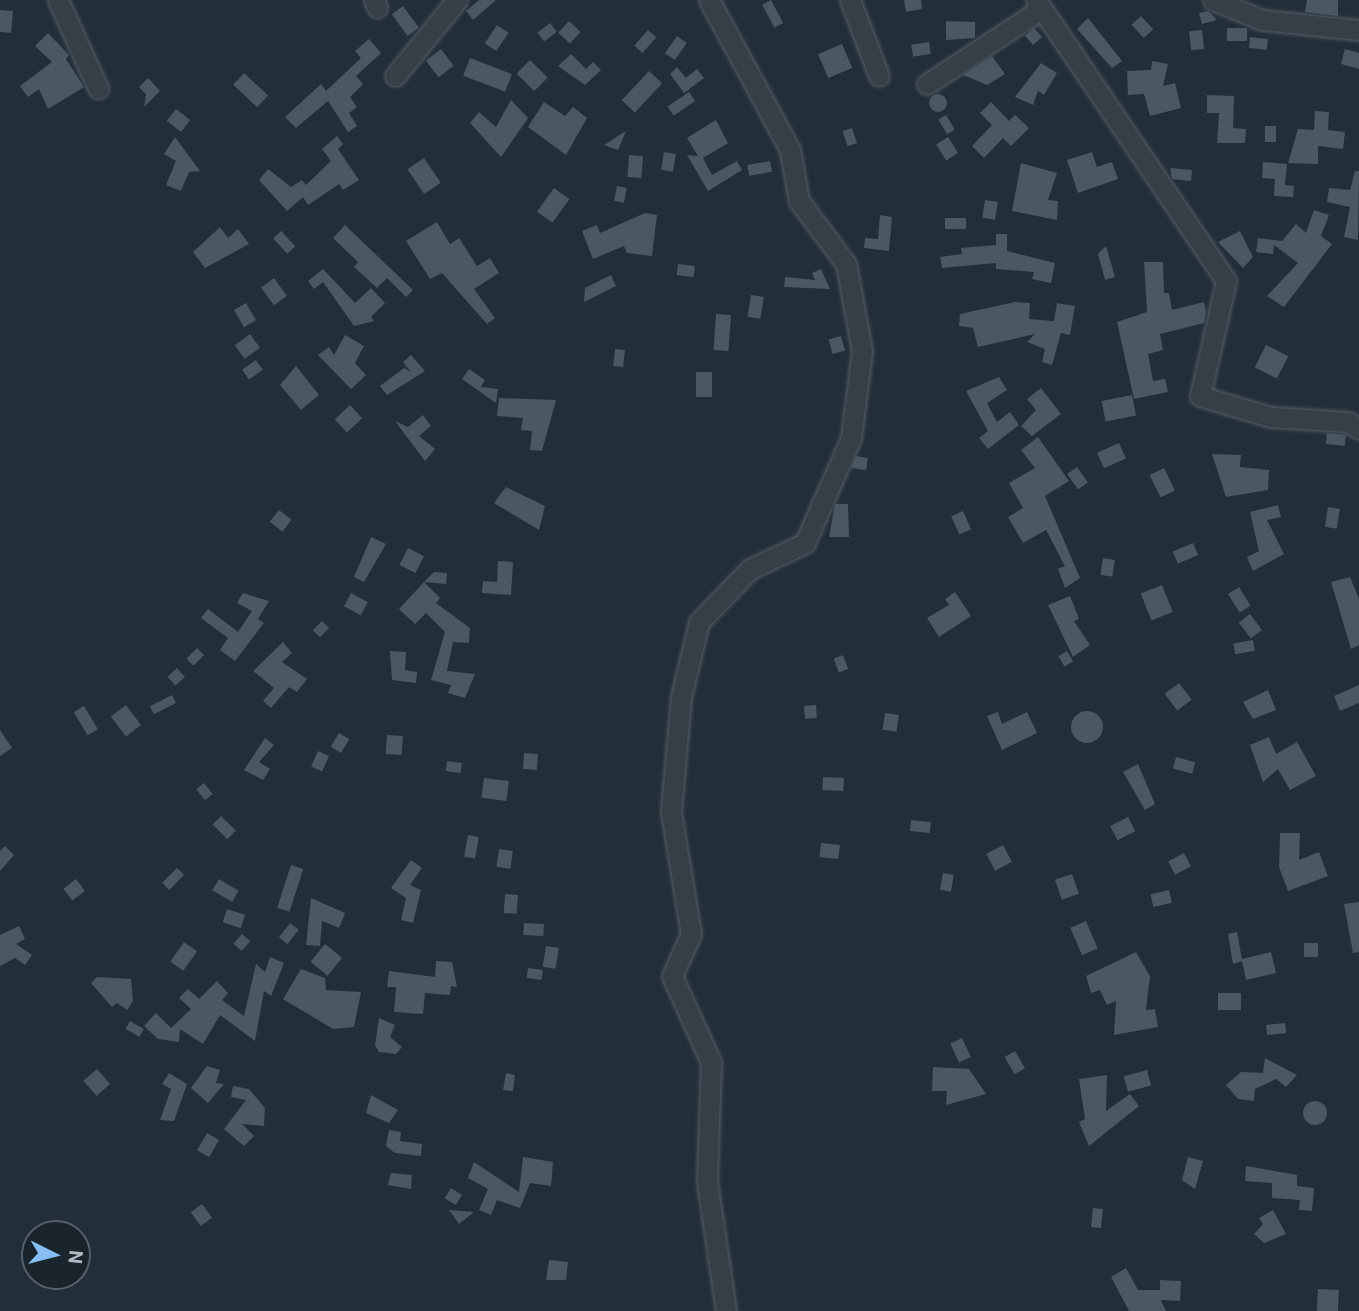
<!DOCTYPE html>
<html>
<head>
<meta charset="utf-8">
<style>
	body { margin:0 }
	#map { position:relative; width:1359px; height:1311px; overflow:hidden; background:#222e38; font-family:Roboto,sans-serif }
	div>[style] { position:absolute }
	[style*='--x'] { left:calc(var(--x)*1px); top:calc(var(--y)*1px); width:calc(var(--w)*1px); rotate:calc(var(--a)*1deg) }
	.building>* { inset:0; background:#4a5864; transform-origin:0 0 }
	.round { border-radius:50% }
	.roads { filter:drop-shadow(0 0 2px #535d66) drop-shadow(0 0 2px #535d66) }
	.minor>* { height:19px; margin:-9.5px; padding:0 9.5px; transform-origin:9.5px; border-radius:9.5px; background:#353f48 }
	span { translate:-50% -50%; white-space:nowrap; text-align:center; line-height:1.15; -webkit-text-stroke:5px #1a242d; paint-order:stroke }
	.north { position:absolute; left:21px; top:1220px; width:70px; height:70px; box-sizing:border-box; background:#1a242d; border:2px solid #56606a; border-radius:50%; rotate:96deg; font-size:19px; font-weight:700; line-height:28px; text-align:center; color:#b0bac5 }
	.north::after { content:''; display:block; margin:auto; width:24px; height:32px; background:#86bdf4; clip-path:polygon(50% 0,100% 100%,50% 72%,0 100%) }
</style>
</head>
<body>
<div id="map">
	<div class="building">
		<div style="clip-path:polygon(479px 0,496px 0,473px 20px,466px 11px)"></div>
		<div style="left:771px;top:0;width:26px;height:10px;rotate:62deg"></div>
		<div style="clip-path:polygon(904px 0,921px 0,922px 9px,906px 12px)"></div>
		<div style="clip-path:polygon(1307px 0,1338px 0,1338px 16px,1305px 12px)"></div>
		<div style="left:403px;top:6px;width:27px;height:14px;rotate:54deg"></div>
		<div style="clip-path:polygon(0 10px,13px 11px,11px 33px,0 32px)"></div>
		<div style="clip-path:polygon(1208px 11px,1217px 20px,1202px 24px,1199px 13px)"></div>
		<div style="left:1141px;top:16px;width:18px;height:13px;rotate:47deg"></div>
		<div style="clip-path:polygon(1088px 18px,1122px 61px,1112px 68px,1077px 29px)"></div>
		<div style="left:569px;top:21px;width:16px;height:16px;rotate:43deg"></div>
		<div style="clip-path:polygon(946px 21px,975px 22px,975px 38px,946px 40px)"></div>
		<div style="left:550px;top:23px;width:11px;height:16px;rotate:52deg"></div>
		<div style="left:497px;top:25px;width:14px;height:22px;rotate:34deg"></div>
		<div style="left:1034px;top:28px;width:12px;height:12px;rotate:48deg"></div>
		<div style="left:1227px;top:28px;width:20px;height:13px"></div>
		<div style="left:648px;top:30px;width:11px;height:21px;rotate:41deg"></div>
		<div style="left:1202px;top:30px;width:19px;height:13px;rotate:84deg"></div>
		<div style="clip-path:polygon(48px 33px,69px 55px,66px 59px,84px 87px,48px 109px,39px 89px,28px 97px,20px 86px,52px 62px,35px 46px)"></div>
		<div style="left:677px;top:36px;width:12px;height:21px;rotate:35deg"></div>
		<div style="left:1250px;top:37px;width:18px;height:11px;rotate:6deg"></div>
		<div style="clip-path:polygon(369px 39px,381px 53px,356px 76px,363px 84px,350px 97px,357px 107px,349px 113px,357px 126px,348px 132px,328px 101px,296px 128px,285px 117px,321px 84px,326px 91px,361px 58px,355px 51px)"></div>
		<div style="left:929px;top:42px;width:12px;height:18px;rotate:81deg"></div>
		<div style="left:842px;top:44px;width:26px;height:26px;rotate:67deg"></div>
		<div style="left:441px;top:49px;width:21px;height:19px;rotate:53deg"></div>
		<div style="clip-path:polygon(1345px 49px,1359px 53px,1359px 69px,1341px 64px)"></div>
		<div style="clip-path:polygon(571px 54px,586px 69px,593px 62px,601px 70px,585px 85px,558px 66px)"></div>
		<div style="clip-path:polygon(992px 56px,1005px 74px,987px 85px,963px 75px)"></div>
		<div style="left:470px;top:58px;width:45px;height:19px;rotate:21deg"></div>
		<div style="left:530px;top:60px;width:25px;height:19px;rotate:45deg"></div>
		<div style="clip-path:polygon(1152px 61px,1168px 64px,1163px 86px,1175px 83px,1181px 108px,1150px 116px,1144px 94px,1128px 95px,1127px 71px,1151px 70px)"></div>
		<div style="clip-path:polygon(1041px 63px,1057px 73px,1044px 95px,1038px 91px,1033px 105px,1015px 97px)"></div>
		<div style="clip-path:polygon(677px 67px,686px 78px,697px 69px,704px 78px,684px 93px,670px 74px)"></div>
		<div style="left:649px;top:71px;width:18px;height:40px;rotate:43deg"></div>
		<div style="left:244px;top:73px;width:33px;height:16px;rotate:43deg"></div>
		<div style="clip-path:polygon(148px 78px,160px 91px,144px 107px,146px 94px,139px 87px)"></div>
		<div style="left:689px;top:92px;width:11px;height:26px;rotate:56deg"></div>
		<div class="round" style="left:929px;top:94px;width:18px;height:18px"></div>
		<div style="clip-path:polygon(1207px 95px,1234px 96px,1233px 128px,1246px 129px,1245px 143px,1217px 143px,1219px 113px,1207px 113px)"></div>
		<div style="clip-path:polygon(511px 100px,528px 118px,501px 157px,470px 123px,479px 112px,496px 127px)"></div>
		<div style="clip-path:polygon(544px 102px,565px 116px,573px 107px,587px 118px,566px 155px,528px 127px)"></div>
		<div style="clip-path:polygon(991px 102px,1009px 121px,1015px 115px,1029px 128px,1011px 146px,1003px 138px,984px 158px,972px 146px,992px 125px,980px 113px)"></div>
		<div style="left:176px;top:109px;width:18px;height:15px;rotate:38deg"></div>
		<div style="clip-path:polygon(1315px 111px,1329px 112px,1328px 130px,1345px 132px,1343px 149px,1318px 146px,1318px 164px,1288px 163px,1298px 129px,1314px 130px)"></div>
		<div style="left:946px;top:115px;width:17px;height:9px;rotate:59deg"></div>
		<div style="clip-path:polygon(716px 120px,728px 143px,703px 158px,712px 175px,737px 161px,742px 170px,708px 191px,687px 155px,698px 156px,687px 138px)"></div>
		<div style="left:1265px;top:126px;width:11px;height:16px"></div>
		<div style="left:852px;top:128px;width:16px;height:10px;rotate:72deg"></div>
		<div style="clip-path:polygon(626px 131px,618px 150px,604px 145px)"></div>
		<div style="clip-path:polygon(337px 136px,343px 144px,338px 149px,359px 180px,343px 190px,339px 184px,308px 205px,303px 197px,287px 211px,259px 180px,268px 169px,291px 187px,302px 180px,306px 185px,331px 161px,322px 149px)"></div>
		<div style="clip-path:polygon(175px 137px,200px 171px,189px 172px,181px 191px,166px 185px,176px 161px,164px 154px)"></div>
		<div style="left:948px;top:137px;width:19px;height:14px;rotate:58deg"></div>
		<div style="left:664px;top:152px;width:12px;height:18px;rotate:9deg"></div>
		<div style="clip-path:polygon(1092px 152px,1097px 167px,1112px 162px,1118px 179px,1078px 193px,1067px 160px)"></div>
		<div style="left:629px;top:155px;width:14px;height:22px;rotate:4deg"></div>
		<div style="left:424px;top:158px;width:30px;height:20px;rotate:56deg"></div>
		<div style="left:770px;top:161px;width:11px;height:23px;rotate:80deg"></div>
		<div style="clip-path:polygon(1263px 162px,1287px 164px,1285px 185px,1294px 186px,1293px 197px,1274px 196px,1275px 179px,1262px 178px)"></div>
		<div style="clip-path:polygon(1021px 163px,1057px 173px,1048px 200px,1058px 201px,1057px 220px,1012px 211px)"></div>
		<div style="clip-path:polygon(1170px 168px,1192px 170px,1191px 181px,1172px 179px)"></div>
		<div style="clip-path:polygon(1355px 171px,1359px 171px,1358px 240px,1344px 237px,1350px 207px,1327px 202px,1329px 188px,1350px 190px)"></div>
		<div style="left:617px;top:186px;width:10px;height:15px;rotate:11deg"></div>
		<div style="left:554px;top:188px;width:19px;height:29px;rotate:36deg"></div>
		<div style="left:985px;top:200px;width:13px;height:18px;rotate:9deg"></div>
		<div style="clip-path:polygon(1314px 210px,1329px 215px,1321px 236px,1332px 244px,1284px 307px,1267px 296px,1298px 263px,1274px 245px,1273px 254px,1256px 252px,1258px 238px,1282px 241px,1296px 224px,1306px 233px)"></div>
		<div style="clip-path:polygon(645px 213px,657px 215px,652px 256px,627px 253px,624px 246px,593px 259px,582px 231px,597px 225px,600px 233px)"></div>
		<div style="clip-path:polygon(880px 215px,892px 217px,889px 251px,864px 248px,865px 238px,878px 239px)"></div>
		<div style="left:945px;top:218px;width:21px;height:11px"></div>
		<div style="clip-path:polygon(437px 222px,450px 244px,459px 238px,477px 266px,490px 258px,499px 273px,474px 289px,495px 318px,487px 324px,442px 273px,430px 279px,406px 241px)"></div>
		<div style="clip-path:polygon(345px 225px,413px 290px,406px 297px,387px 278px,377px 288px,354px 267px,358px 262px,333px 238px)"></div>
		<div style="clip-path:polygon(220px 227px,228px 238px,238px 229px,249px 244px,205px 268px,193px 252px)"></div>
		<div style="left:281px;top:231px;width:21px;height:11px;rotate:47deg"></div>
		<div style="clip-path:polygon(1240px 231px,1253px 257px,1243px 268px,1218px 242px)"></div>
		<div style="clip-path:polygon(996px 234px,1007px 234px,1007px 251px,1055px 263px,1051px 283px,1032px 279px,1034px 272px,996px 269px,996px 263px,942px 268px,940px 257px,962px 254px,961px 248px,996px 245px)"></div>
		<div style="clip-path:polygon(1106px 246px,1115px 277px,1105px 280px,1098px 254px)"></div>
		<div style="clip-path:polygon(1144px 262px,1163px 262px,1164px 293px,1169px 293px,1172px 310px,1204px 302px,1206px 312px,1204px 323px,1160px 334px,1163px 350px,1148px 354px,1153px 381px,1165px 379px,1168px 392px,1134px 399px,1117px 322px,1147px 312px)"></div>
		<div style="left:678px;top:264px;width:17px;height:11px;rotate:7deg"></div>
		<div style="clip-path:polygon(323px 269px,355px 303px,371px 288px,385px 303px,371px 317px,374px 321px,354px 326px,323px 282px,314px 289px,308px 281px)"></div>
		<div style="clip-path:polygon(821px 269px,830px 289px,784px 287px,785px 277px,815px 280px,812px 273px)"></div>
		<div style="clip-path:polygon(611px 275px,616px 286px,584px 302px,585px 288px)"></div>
		<div style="left:274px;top:278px;width:22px;height:16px;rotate:54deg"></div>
		<div style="left:751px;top:295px;width:13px;height:22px;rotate:9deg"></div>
		<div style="clip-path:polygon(1015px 302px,1030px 303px,1029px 319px,1054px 321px,1057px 303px,1075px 306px,1070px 335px,1061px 333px,1052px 365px,1042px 362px,1045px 349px,1027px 342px,1035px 334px,978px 347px,973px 328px,959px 326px,960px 314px)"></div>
		<div style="left:246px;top:303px;width:20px;height:14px;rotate:60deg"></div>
		<div style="left:716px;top:314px;width:15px;height:36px;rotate:4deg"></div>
		<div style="left:250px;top:334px;width:17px;height:19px;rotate:54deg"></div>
		<div style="clip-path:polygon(345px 335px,364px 346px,355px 363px,366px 375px,351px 389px,318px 355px,329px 347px,334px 355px)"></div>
		<div style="left:841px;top:336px;width:15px;height:13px;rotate:74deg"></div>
		<div style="left:1266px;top:345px;width:25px;height:25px;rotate:27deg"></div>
		<div style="left:615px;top:349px;width:10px;height:17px;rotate:6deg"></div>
		<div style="clip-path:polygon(411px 355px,425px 371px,387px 395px,380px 386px,404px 368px,411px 372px,403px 362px)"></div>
		<div style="left:256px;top:360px;width:12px;height:17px;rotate:55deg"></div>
		<div style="clip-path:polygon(296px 366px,319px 395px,301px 410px,280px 385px)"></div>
		<div style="clip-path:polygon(469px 369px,485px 380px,481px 387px,498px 389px,496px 403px,462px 379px)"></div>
		<div style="left:696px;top:372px;width:16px;height:25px"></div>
		<div style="clip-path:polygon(999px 377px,1007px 390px,987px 403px,997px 422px,1010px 412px,1019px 425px,988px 449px,979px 438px,988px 431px,966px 391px)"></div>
		<div style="clip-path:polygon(1041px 388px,1061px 414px,1032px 436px,1021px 426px,1036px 410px,1027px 399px)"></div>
		<div style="left:1132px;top:395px;width:21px;height:31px;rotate:79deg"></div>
		<div style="clip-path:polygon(499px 398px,556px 400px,542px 451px,530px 450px,532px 431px,521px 430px,523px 418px,497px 416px)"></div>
		<div style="left:350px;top:405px;width:18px;height:21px;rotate:47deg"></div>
		<div style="clip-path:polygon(423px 415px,431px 426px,419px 436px,435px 449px,425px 461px,395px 421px,408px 427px)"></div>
		<div style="left:1327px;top:433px;width:19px;height:11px;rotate:6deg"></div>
		<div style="clip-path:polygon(1038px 437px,1069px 481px,1045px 496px,1080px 578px,1065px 588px,1058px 569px,1065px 566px,1046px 530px,1023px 543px,1008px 517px,1023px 508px,1009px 483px,1035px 468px,1021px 450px)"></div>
		<div style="left:1119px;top:443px;width:17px;height:24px;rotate:66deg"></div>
		<div style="clip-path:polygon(1212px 454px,1241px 455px,1240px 467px,1269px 470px,1268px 490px,1226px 497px)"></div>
		<div style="clip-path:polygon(856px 456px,868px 458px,866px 470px,851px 468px)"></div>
		<div style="left:1077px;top:467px;width:19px;height:12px;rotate:55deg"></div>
		<div style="left:1164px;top:468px;width:25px;height:16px;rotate:64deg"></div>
		<div style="clip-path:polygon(506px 487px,545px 506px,539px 530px,494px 503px)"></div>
		<div style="clip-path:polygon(835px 504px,848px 504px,849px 537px,829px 537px)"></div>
		<div style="clip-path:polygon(1278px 505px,1281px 517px,1267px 520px,1284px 554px,1253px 571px,1247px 557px,1259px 551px,1250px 512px)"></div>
		<div style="left:1328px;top:507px;width:12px;height:20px;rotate:9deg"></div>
		<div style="left:279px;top:510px;width:16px;height:15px;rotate:38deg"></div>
		<div style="left:963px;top:511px;width:20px;height:13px;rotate:66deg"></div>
		<div style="clip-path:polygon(371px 537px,386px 544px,364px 582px,354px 577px)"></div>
		<div style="left:1193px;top:543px;width:13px;height:22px;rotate:67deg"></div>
		<div style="left:408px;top:548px;width:18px;height:19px;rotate:27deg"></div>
		<div style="left:1103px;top:558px;width:12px;height:17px;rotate:9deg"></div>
		<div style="clip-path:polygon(498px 561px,513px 562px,511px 595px,482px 593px,483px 581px,497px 582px)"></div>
		<div style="clip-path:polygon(434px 572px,447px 573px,446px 584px,424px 582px)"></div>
		<div style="clip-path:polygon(1350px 577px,1359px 599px,1359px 645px,1351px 649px,1331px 582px)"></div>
		<div style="clip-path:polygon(424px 582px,440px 598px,436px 603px,470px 628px,469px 643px,453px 642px,447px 671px,475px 674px,465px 698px,448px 693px,451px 685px,431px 680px,445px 632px,426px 613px,415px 624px,399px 609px)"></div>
		<div style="left:1162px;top:585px;width:29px;height:23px;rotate:68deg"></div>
		<div style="left:1239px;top:587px;width:22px;height:13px;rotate:58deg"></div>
		<div style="clip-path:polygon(955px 592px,971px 616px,939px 637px,927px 618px,949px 605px,945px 599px)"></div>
		<div style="clip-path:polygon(243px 593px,269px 601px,258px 619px,264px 623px,235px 661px,220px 650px,228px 638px,201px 618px,208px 609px,238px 632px,252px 611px,237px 603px)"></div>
		<div style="left:351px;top:593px;width:19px;height:15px;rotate:28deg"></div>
		<div style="clip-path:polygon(1070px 596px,1079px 619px,1074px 621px,1090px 645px,1073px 657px,1048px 605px)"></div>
		<div style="left:1250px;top:614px;width:20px;height:14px;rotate:53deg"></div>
		<div style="left:322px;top:621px;width:10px;height:13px;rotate:45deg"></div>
		<div style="left:1253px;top:640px;width:11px;height:20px;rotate:80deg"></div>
		<div style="clip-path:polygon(283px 642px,292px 653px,282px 662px,307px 679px,297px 692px,289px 687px,271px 708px,263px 701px,274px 688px,253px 671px)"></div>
		<div style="left:197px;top:648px;width:10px;height:15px;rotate:45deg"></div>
		<div style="clip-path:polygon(390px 651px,406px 652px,405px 670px,417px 672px,416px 683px,392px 680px)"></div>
		<div style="left:1067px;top:651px;width:12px;height:10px;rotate:59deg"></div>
		<div style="left:843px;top:655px;width:15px;height:10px;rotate:70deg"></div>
		<div style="left:177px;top:668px;width:12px;height:13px;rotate:48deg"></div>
		<div style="left:1179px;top:683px;width:21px;height:18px;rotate:53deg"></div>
		<div style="clip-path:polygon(1359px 685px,1359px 703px,1340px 711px,1334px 696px)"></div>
		<div style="clip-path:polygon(1268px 690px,1276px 710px,1253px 719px,1243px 702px)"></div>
		<div style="left:172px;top:695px;width:9px;height:25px;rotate:63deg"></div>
		<div style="left:126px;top:705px;width:25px;height:19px;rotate:53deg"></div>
		<div style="left:816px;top:705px;width:13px;height:12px;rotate:86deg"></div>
		<div style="left:84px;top:706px;width:27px;height:12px;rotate:59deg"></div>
		<div class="round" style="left:1071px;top:711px;width:32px;height:32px"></div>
		<div style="clip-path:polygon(998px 712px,1002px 724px,1027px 712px,1037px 733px,1002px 750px,987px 716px)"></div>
		<div style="left:885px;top:713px;width:14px;height:17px;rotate:8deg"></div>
		<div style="clip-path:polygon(0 730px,12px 748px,0 756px)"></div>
		<div style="left:339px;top:733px;width:12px;height:16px;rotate:31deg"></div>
		<div style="left:387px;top:735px;width:16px;height:19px;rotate:4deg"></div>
		<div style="clip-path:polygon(1269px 737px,1276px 754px,1297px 742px,1316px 776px,1290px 790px,1278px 769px,1263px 782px,1250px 745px)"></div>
		<div style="clip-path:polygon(265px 738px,274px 745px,259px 762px,270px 769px,263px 780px,244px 770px)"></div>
		<div style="left:318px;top:751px;width:12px;height:17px;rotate:24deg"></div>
		<div style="left:524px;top:753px;width:14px;height:16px;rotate:4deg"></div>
		<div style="left:1176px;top:757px;width:20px;height:12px;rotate:15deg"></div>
		<div style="left:447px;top:761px;width:15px;height:10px;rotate:8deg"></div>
		<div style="clip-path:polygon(1138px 764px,1155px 804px,1145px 810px,1123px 772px)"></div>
		<div style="left:823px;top:777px;width:21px;height:13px;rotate:3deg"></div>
		<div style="left:484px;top:778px;width:25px;height:20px;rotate:7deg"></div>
		<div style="left:204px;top:783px;width:14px;height:10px;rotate:51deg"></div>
		<div style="left:221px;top:816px;width:21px;height:12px;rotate:45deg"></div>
		<div style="left:1128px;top:817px;width:16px;height:20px;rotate:63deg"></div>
		<div style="left:911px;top:820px;width:20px;height:11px;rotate:6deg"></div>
		<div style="clip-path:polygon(1280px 833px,1300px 833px,1299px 860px,1319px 852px,1328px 876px,1288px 891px,1279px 867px)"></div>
		<div style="left:468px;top:835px;width:11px;height:22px;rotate:10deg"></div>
		<div style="left:821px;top:843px;width:19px;height:14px;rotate:6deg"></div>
		<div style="left:1003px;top:845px;width:19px;height:19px;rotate:62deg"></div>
		<div style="clip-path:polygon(5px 846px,14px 855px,0 871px,0 851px)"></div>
		<div style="left:499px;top:849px;width:14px;height:18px;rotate:8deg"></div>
		<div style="left:1184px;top:853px;width:15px;height:18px;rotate:62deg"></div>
		<div style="clip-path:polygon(411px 860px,422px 868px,410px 885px,421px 890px,413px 923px,401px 920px,406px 898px,391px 888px)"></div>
		<div style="left:291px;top:865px;width:13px;height:45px;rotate:18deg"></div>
		<div style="left:177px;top:868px;width:10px;height:21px;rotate:45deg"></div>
		<div style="left:943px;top:873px;width:11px;height:17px;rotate:10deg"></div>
		<div style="left:1072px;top:874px;width:21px;height:18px;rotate:71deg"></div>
		<div style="left:76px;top:879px;width:15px;height:16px;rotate:53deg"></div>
		<div style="left:219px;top:879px;width:23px;height:13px;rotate:31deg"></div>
		<div style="left:1169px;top:890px;width:13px;height:19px;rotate:77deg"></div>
		<div style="left:505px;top:894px;width:13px;height:19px;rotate:4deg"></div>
		<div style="clip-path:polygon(311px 898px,345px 913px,339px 928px,322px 921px,320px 946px,306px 945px)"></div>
		<div style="clip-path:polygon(1359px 902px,1359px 952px,1353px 953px,1344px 904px)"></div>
		<div style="left:227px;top:909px;width:19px;height:14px;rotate:18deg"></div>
		<div style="left:1086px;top:921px;width:30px;height:17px;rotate:67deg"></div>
		<div style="left:290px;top:923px;width:11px;height:18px;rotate:38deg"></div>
		<div style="left:524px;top:923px;width:20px;height:12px;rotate:3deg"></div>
		<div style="clip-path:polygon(19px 926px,25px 939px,16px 944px,32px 955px,25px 965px,15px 958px,0 966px,0 935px)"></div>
		<div style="clip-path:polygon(1237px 932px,1242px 959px,1271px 952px,1276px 973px,1246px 980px,1242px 961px,1233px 964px,1228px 934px)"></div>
		<div style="left:242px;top:934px;width:11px;height:13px;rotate:41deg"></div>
		<div style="left:184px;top:942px;width:16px;height:24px;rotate:35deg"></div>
		<div style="left:1304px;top:943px;width:14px;height:14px"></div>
		<div style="left:325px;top:944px;width:22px;height:23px;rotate:39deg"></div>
		<div style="left:546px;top:946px;width:13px;height:21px;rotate:9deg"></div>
		<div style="clip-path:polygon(1136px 952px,1150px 976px,1146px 1010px,1155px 1009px,1158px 1027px,1114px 1035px,1116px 1001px,1107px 1005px,1100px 990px,1091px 993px,1086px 976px)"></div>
		<div style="clip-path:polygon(270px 957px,284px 963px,271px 996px,264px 991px,255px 1041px,220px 1015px,203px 1044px,180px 1029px,179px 1042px,158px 1039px,144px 1026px,156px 1013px,171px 1028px,191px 1009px,179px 998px,188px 989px,199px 999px,217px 981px,228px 993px,222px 1000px,244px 1016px,256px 964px,265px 972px)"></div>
		<div style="clip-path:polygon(436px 961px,452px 962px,457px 987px,451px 986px,450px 995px,425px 993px,423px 1014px,394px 1012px,396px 987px,387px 987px,389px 971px,435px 977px)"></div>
		<div style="left:528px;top:968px;width:15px;height:10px;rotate:8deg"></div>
		<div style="clip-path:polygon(301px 969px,325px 978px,326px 990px,361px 992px,354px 1027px,333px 1029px,283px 999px)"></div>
		<div style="clip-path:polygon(97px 977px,131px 979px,133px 1001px,127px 1010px,117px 1003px,112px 1007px,91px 983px)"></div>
		<div style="left:1218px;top:993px;width:23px;height:17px"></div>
		<div style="clip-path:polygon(379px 1018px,395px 1025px,390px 1037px,402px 1047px,396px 1054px,379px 1052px,375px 1045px)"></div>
		<div style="left:130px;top:1021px;width:16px;height:9px;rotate:30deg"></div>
		<div style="left:1285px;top:1023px;width:10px;height:19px;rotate:84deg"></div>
		<div style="left:962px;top:1038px;width:21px;height:13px;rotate:65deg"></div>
		<div style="left:1015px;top:1051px;width:20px;height:12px;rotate:60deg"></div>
		<div style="clip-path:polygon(1265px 1058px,1297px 1075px,1286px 1087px,1276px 1079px,1255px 1089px,1254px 1101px,1238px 1099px,1226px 1085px,1241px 1072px,1263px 1073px)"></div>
		<div style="clip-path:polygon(207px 1066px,220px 1070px,216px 1083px,224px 1084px,208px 1103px,191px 1088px)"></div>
		<div style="clip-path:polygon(933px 1067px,969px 1069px,986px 1094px,946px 1105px,947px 1091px,932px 1091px)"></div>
		<div style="left:97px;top:1069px;width:20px;height:18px;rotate:49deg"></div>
		<div style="left:1147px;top:1070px;width:16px;height:24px;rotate:75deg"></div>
		<div style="clip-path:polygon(169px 1073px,187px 1084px,174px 1121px,160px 1120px,171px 1089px,162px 1084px)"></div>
		<div style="clip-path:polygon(506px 1073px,515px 1075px,513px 1091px,503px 1090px)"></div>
		<div style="clip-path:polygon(1107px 1075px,1106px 1111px,1130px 1094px,1139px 1106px,1089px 1146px,1079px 1122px,1085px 1119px,1079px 1079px)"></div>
		<div style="clip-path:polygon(233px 1086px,249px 1089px,265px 1108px,264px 1126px,242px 1124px,254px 1136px,244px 1146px,224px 1129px,246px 1100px,231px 1097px)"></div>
		<div style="clip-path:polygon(371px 1095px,398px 1110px,389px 1123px,366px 1113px)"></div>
		<div class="round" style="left:1303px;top:1101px;width:24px;height:24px"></div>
		<div style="clip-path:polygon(389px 1130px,401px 1132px,400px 1141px,422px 1144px,421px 1156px,395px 1153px,386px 1146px)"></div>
		<div style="left:207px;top:1133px;width:14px;height:20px;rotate:30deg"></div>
		<div style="clip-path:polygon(523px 1157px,553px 1162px,551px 1186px,530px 1183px,520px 1208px,497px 1200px,491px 1215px,479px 1210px,488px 1189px,468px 1178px,474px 1162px,519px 1192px)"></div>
		<div style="clip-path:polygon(1188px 1157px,1203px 1161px,1195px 1189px,1182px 1180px)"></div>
		<div style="clip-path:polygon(1246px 1166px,1297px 1175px,1297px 1186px,1314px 1188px,1312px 1211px,1299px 1210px,1300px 1200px,1272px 1198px,1272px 1183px,1245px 1181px)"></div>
		<div style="clip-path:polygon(391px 1173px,412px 1175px,411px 1189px,388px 1185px)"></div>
		<div style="left:451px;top:1188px;width:13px;height:12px;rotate:32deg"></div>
		<div style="left:202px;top:1204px;width:17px;height:14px;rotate:54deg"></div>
		<div style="left:1093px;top:1208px;width:10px;height:19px;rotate:6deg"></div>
		<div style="clip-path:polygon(449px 1210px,474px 1212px,459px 1224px)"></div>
		<div style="clip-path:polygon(1273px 1210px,1286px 1234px,1264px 1243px,1254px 1234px,1263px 1224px,1259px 1218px)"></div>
		<div style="clip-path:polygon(549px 1260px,568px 1262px,566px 1280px,546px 1280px)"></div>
		<div style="clip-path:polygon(1126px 1268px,1138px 1290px,1160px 1290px,1160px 1280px,1181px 1281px,1180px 1301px,1161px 1300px,1166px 1311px,1129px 1311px,1111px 1277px)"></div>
		<div style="left:1318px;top:1289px;width:21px;height:22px;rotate:3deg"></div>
	</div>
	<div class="roads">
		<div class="minor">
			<div style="--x:58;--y:0;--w:97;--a:65.6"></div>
			<div style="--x:374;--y:0;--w:8;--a:67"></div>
			<div style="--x:709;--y:0;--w:170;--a:61.6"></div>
			<div style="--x:790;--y:150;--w:52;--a:80"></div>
			<div style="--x:799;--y:201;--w:79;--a:53.3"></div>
			<div style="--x:846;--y:264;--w:88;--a:79.6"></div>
			<div style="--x:862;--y:351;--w:88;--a:97.2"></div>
			<div style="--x:851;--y:438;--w:115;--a:113.7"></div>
			<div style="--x:805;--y:543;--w:61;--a:154.7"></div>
			<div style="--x:750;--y:569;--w:74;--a:133.9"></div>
			<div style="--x:699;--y:622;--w:77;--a:103.5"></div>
			<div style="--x:681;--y:697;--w:115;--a:95"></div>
			<div style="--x:671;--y:812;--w:124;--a:80.7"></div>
			<div style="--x:691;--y:934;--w:46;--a:114.3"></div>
			<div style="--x:672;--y:976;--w:94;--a:65.6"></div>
			<div style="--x:711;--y:1062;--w:119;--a:91.9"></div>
			<div style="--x:707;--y:1181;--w:131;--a:81.7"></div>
			<div style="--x:850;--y:0;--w:81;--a:69.1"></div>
			<div style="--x:1036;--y:0;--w:339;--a:55.9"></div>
			<div style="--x:1226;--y:281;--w:118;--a:102.7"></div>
			<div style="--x:1200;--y:396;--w:74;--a:16.5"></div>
			<div style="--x:1271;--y:417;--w:77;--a:3.7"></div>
			<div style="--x:1348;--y:422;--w:13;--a:32"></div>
			<div style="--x:1213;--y:0;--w:53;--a:22.2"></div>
			<div style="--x:1262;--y:20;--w:98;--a:5.9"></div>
			<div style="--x:395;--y:76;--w:98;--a:-50.8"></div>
			<div style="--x:927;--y:84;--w:136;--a:-33.3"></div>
		</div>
	</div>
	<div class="north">N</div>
</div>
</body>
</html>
